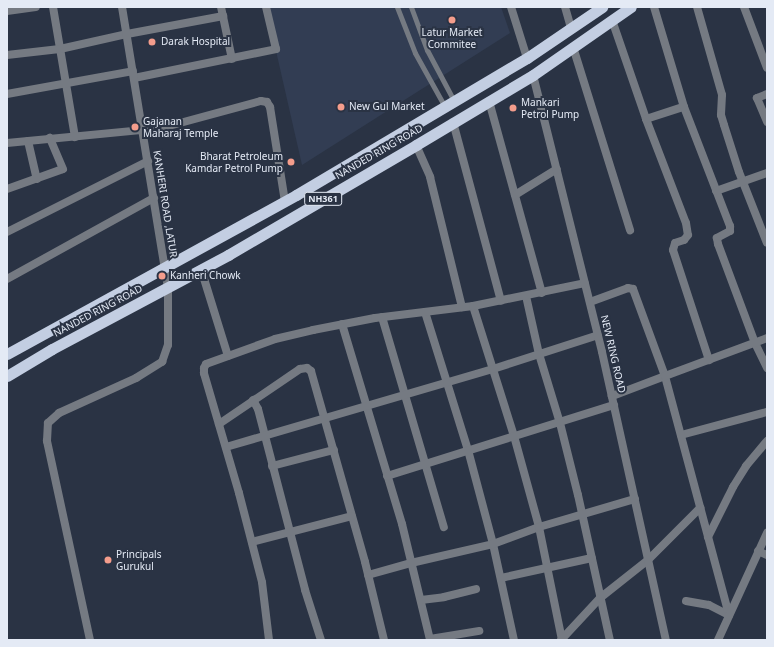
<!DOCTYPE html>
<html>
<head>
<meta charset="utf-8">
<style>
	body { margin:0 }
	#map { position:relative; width:774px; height:647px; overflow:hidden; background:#2a3344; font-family:"Noto Sans",sans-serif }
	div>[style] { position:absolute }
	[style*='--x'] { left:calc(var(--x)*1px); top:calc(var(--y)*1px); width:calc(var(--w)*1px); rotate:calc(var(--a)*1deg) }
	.built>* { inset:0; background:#323d53 }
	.service>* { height:5px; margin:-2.5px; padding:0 2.5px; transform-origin:2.5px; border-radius:2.5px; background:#757a82 }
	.minor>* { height:8px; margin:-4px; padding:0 4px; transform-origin:4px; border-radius:4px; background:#757a82 }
	.tertiary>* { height:8px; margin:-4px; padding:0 4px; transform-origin:4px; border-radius:4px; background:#757a82 }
	.trunk>* { height:11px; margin:-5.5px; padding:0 5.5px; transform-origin:5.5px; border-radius:5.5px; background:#c3cee2 }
	.dots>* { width:11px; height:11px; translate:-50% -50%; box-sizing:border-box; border:2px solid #2a3344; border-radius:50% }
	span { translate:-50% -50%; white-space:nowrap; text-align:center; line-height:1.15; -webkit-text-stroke:4px #2a3344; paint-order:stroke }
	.shield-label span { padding:1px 3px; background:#2a3344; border:1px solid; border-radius:3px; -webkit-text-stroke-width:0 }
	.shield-label { font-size:9px; color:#e4eaf5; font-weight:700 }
	.poi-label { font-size:10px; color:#e4eaf5 }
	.left { translate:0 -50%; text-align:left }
	.right { translate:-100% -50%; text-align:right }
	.street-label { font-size:10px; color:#e4eaf5 }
	.frame { position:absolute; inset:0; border:8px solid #e4eaf5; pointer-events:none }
</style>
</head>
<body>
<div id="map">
	<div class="built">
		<div style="clip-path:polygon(266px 7px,501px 7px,510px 33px,302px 165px)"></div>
	</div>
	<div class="service">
		<div style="--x:397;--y:7;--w:49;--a:68.6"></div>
		<div style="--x:415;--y:53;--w:62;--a:60.9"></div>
		<div style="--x:411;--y:7;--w:46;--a:69.6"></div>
		<div style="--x:427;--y:50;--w:58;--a:62.1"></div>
	</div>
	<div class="minor">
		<div style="--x:53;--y:7;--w:132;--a:80.4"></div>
		<div style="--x:221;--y:7;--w:53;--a:78.1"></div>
		<div style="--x:511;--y:7;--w:53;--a:72.6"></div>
		<div style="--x:565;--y:7;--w:22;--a:74"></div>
		<div style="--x:697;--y:7;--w:91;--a:74.1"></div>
		<div style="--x:722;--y:95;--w:20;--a:93"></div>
		<div style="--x:721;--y:115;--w:10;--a:73"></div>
		<div style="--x:724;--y:125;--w:49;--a:72.3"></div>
		<div style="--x:739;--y:172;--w:76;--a:68.5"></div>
		<div style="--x:744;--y:7;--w:65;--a:69.3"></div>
		<div style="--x:7;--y:11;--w:29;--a:-8"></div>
		<div style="--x:612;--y:20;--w:105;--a:71"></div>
		<div style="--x:646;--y:119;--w:111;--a:69"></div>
		<div style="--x:686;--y:223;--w:12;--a:81"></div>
		<div style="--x:688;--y:235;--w:6;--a:129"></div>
		<div style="--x:684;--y:240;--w:9;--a:162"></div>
		<div style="--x:675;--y:243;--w:7;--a:106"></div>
		<div style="--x:673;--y:250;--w:116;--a:71.9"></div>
		<div style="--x:573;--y:47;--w:192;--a:72.7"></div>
		<div style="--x:7;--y:55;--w:53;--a:-6.5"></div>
		<div style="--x:60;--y:49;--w:69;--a:-12.6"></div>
		<div style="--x:127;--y:34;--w:98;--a:-10.6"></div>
		<div style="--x:134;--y:78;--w:145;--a:-11.5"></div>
		<div style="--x:276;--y:49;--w:43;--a:-103.4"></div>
		<div style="--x:7;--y:94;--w:128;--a:-10.3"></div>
		<div style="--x:767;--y:94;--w:11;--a:158"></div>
		<div style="--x:757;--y:98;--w:26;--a:67"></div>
		<div style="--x:489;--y:101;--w:199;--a:74.6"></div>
		<div style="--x:684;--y:107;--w:128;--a:68.9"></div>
		<div style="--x:730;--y:226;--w:5;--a:90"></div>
		<div style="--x:730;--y:231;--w:15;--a:152"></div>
		<div style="--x:717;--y:238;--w:6;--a:81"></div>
		<div style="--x:718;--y:244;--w:106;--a:69.5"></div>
		<div style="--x:755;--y:343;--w:28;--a:64"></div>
		<div style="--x:646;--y:119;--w:40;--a:-18"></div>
		<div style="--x:684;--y:107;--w:104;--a:-106.7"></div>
		<div style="--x:453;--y:122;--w:185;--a:75"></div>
		<div style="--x:143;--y:133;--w:122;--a:-15.2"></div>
		<div style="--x:261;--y:101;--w:6;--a:9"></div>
		<div style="--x:267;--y:102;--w:6;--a:59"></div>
		<div style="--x:270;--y:107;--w:96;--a:81"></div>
		<div style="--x:28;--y:141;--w:39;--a:77"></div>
		<div style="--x:7;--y:143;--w:137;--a:-5.5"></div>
		<div style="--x:416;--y:145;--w:35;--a:66"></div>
		<div style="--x:430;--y:177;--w:134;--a:76.2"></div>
		<div style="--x:7;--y:189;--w:59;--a:-19.7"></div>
		<div style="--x:63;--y:169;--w:34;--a:-113"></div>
		<div style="--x:716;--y:191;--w:54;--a:-19.4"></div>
		<div style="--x:515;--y:195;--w:49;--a:-31.8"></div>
		<div style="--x:7;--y:232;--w:158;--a:-26.7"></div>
		<div style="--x:201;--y:269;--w:91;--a:72.8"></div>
		<div style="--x:7;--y:279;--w:168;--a:-28.9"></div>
		<div style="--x:526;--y:296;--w:59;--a:77.4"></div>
		<div style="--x:539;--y:354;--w:72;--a:73.1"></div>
		<div style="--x:560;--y:423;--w:74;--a:76"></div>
		<div style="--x:578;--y:495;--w:148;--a:77.6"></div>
		<div style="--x:590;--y:302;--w:40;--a:-20.2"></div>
		<div style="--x:628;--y:288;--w:5;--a:11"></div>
		<div style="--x:633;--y:289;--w:93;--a:69.8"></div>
		<div style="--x:665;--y:376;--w:57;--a:159.3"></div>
		<div style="--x:473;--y:306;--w:136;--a:72.5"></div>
		<div style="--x:514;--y:436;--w:94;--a:74.6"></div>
		<div style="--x:539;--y:527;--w:115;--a:78.5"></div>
		<div style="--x:425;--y:312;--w:145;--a:72.7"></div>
		<div style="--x:468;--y:450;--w:97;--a:75.1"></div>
		<div style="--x:493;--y:544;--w:98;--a:77.7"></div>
		<div style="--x:382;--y:317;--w:219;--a:73.6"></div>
		<div style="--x:342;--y:324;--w:209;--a:73.3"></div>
		<div style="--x:402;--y:524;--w:119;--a:76.4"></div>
		<div style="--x:253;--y:400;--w:10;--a:61"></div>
		<div style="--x:258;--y:409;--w:187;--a:75.4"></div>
		<div style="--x:305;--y:590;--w:52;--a:72.3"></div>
		<div style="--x:219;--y:424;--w:98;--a:-34.2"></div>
		<div style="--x:300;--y:369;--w:7;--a:-8"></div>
		<div style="--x:307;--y:368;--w:5;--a:37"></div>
		<div style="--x:311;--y:371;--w:198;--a:74.2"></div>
		<div style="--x:365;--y:562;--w:80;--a:76.3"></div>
		<div style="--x:681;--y:435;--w:89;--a:-15"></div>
		<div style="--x:226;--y:447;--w:278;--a:-16.3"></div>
		<div style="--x:493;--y:369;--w:110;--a:-17.9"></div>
		<div style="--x:272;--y:466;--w:64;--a:-14.5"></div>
		<div style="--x:387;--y:476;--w:238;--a:-17.4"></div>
		<div style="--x:708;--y:537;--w:56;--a:-63.4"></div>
		<div style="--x:733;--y:487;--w:25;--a:-58"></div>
		<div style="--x:746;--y:466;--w:33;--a:-50"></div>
		<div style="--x:252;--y:542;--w:103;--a:-14.6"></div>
		<div style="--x:758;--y:551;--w:10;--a:24"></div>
		<div style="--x:368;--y:575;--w:45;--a:-15.6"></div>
		<div style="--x:411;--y:563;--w:84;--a:-13"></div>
		<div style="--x:493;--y:544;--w:49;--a:-20.3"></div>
		<div style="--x:539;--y:527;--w:100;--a:-16.3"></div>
		<div style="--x:501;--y:578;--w:93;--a:-12.4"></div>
		<div style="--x:421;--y:600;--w:23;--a:-7"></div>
		<div style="--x:444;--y:597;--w:33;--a:-14"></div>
		<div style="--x:686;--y:601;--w:23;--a:10"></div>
		<div style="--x:709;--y:605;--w:22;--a:27"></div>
		<div style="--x:729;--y:615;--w:247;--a:-105"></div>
		<div style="--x:665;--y:376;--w:109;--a:-20.4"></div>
		<div style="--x:430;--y:639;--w:50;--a:-9.3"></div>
		<div style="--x:90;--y:640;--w:204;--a:-102.2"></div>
		<div style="--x:47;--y:441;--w:18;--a:-87"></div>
		<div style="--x:48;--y:423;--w:15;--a:-42"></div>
		<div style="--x:59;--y:413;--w:85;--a:-24.4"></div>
		<div style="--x:136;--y:378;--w:31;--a:-32"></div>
		<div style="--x:162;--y:362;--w:18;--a:-71"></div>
		<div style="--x:168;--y:345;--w:58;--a:-90"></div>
		<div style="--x:269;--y:640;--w:58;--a:-96.9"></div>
		<div style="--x:262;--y:582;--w:92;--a:-104.5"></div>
		<div style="--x:239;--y:493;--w:125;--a:-106.3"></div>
		<div style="--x:204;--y:373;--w:5;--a:-90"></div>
		<div style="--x:204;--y:368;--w:4;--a:-63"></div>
		<div style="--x:206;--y:364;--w:73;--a:-19.9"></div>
		<div style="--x:275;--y:339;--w:39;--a:-13"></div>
		<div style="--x:313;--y:330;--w:63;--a:-11"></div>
		<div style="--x:375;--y:318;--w:99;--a:-7"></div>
		<div style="--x:473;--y:306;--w:114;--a:-11.6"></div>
		<div style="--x:561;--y:640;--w:57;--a:-47.1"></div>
		<div style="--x:600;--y:598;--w:61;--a:-38.4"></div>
		<div style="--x:648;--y:560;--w:74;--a:-45"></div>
		<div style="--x:718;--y:640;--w:118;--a:-65.4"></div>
	</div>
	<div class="tertiary">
		<div style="--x:122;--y:7;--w:284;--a:80.7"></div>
		<div style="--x:533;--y:75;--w:285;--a:76"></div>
		<div style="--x:602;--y:352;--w:295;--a:77.5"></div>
	</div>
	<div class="trunk">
		<div style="--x:7;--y:354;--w:330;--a:-28.8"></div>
		<div style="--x:296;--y:195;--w:269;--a:-30.7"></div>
		<div style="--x:527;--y:58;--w:91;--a:-34.2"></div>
		<div style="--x:7;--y:376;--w:52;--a:-31"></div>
		<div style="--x:52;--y:349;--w:200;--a:-28.1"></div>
		<div style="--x:228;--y:255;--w:218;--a:-30.3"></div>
		<div style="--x:416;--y:145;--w:136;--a:-30.9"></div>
		<div style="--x:533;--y:75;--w:119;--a:-34.8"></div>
	</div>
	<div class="dots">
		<div style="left:452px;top:20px;background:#f49d8c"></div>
		<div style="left:152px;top:42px;background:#f49d8c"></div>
		<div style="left:341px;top:107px;background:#f49d8c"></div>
		<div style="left:513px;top:108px;background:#f49d8c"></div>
		<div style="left:135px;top:127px;background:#f49d8c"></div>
		<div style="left:291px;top:162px;background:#f49d8c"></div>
		<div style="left:162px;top:276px;background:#f49d8c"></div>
		<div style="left:108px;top:560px;background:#f49d8c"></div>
	</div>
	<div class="shield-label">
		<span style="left:323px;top:199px">NH361</span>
	</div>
	<div class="poi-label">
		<span style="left:452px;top:38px">Latur Market<br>Commitee</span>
		<span class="left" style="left:161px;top:42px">Darak Hospital</span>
		<span class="left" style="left:521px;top:108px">Mankari<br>Petrol Pump</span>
		<span class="left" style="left:349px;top:107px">New Gul Market</span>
		<span class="left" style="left:143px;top:127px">Gajanan<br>Maharaj Temple</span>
		<span class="right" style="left:283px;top:162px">Bharat Petroleum<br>Kamdar Petrol Pump</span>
		<span class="left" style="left:170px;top:276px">Kanheri Chowk</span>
		<span class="left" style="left:116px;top:560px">Principals<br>Gurukul</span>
	</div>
	<div class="street-label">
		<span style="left:379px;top:152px;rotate:-30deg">NANDED RING ROAD</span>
		<span style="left:165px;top:204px;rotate:81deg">KANHERI ROAD ,LATUR</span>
		<span style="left:98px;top:311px;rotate:-28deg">NANDED RING ROAD</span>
		<span style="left:613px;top:354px;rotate:77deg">NEW RING ROAD</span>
	</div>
	<div class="frame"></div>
</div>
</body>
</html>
